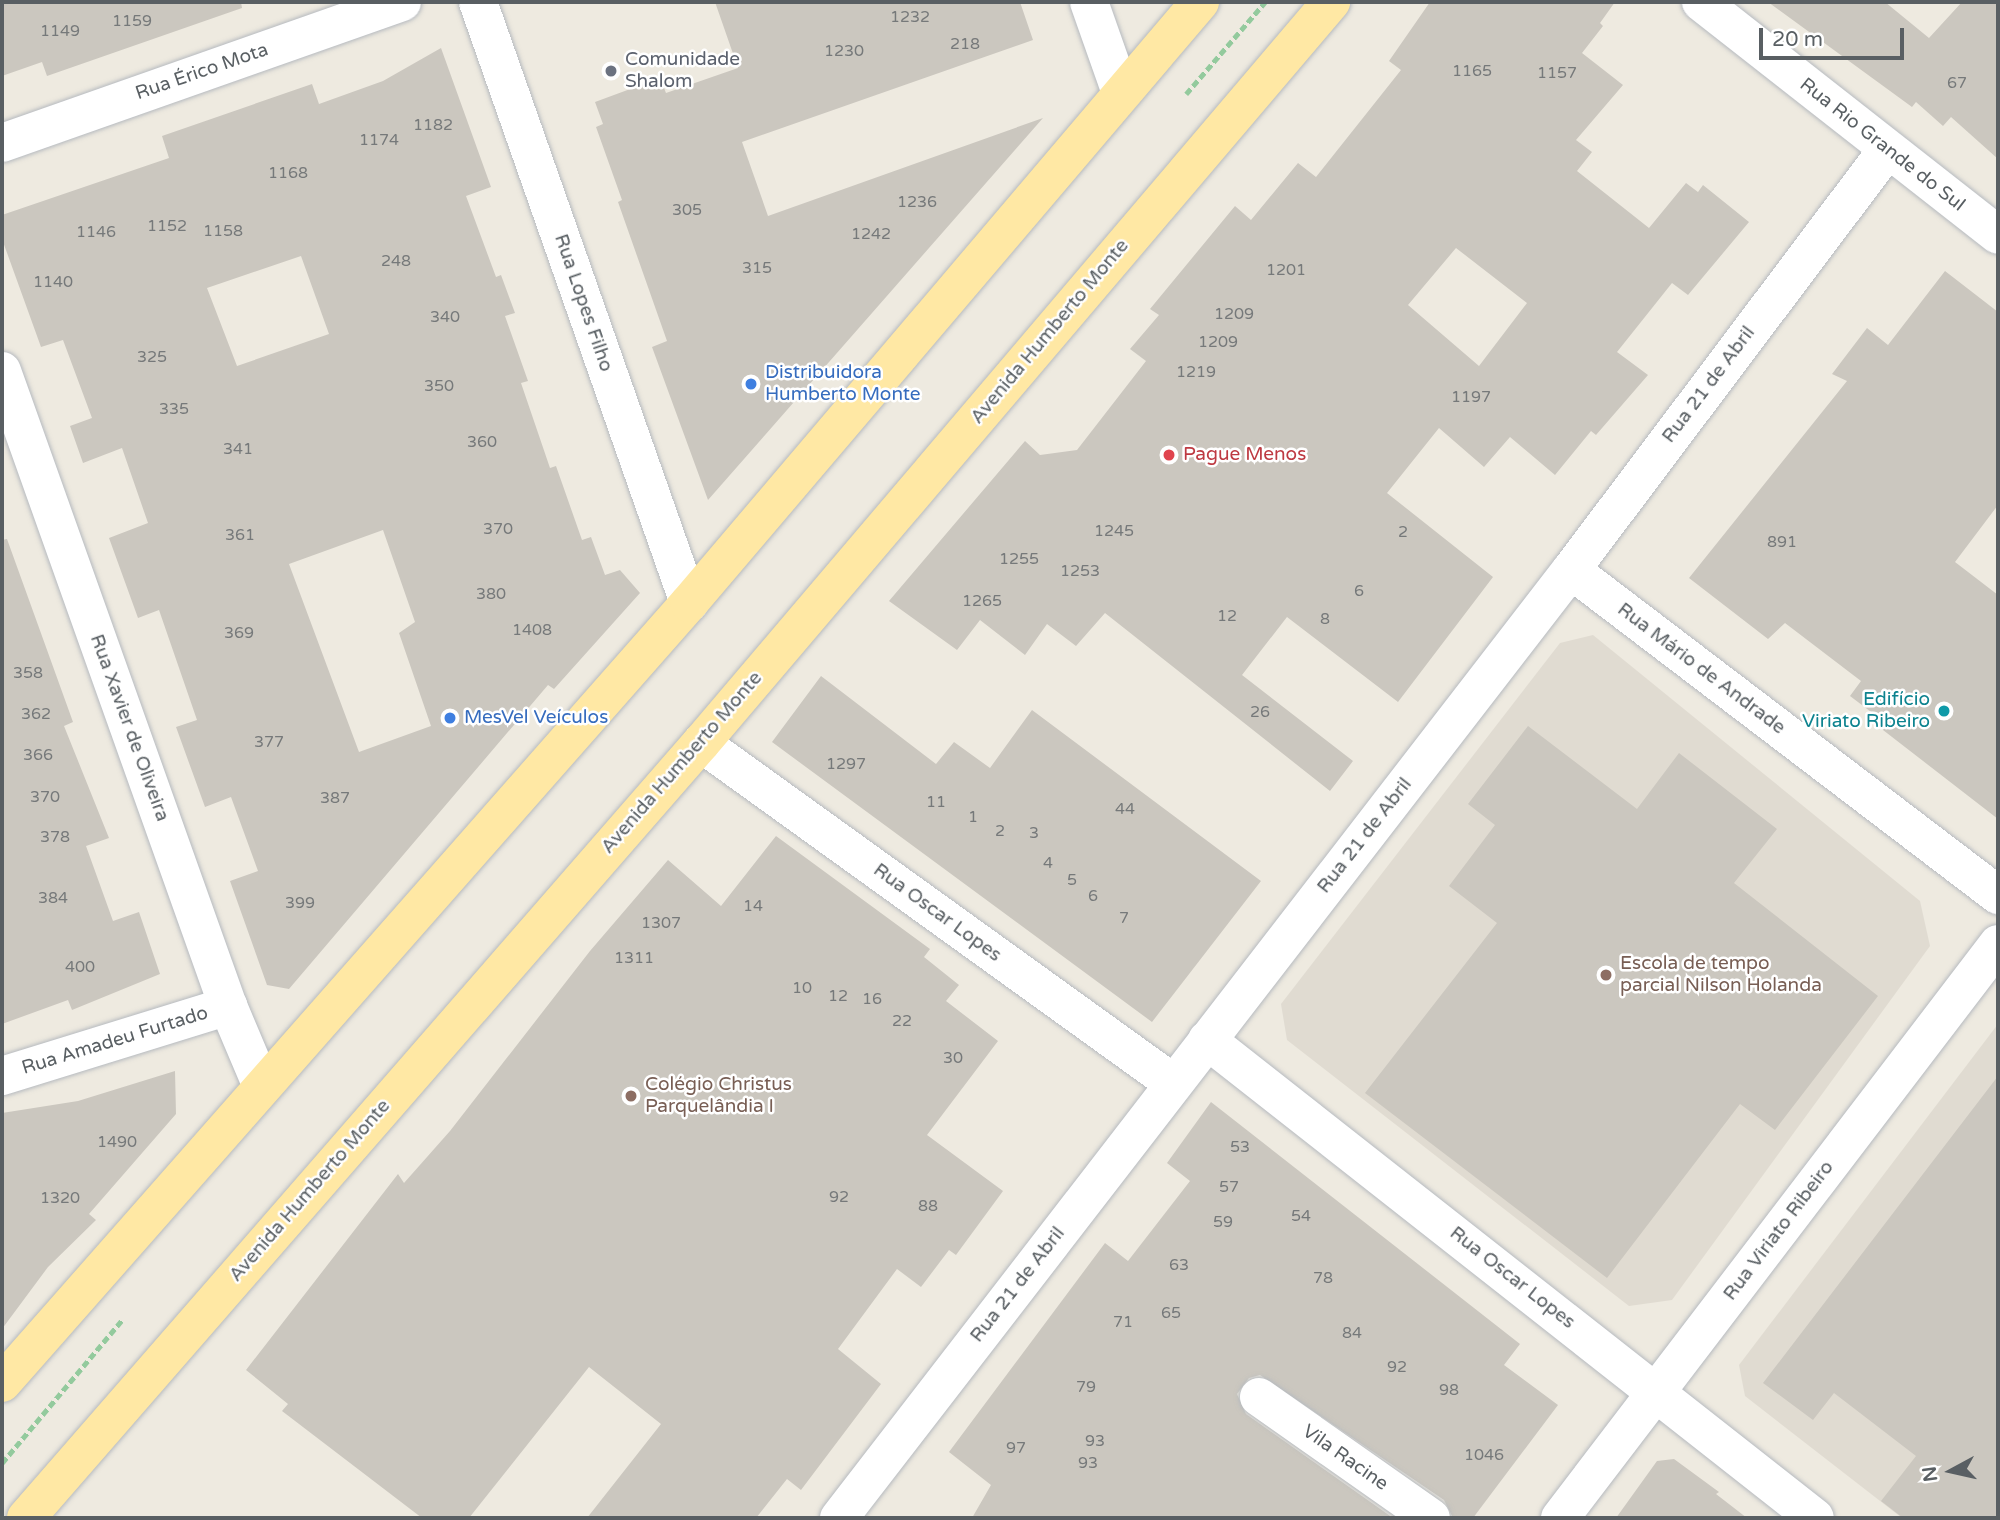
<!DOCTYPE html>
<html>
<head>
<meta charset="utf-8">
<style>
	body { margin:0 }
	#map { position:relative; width:2000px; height:1520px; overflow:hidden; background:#eeeae0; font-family:"Varela Round",sans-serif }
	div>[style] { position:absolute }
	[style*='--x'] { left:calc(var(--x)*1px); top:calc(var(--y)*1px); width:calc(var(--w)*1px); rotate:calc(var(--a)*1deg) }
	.education>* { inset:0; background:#e0dbd1 }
	.building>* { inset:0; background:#cbc7bf }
	.path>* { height:4.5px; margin-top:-2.25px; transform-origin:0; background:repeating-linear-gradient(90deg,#93ca9d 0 7px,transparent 0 10.5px) }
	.roads { filter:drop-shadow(0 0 2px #b6babf) drop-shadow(0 0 2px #b6babf) }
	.minor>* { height:38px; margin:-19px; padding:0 19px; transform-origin:19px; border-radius:19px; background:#fff }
	.tertiary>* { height:38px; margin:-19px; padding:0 19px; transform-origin:19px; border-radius:19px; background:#fff }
	.primary>* { height:38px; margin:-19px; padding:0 19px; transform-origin:19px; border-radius:19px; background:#ffe8a4 }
	.dots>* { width:19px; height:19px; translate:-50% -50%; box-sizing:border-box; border:4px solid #fff; border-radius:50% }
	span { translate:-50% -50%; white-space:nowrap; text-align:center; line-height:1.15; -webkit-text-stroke:5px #fff; paint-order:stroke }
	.number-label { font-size:16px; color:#76797a }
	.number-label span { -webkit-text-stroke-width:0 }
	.worship-label { font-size:19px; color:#5b616d }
	.left { translate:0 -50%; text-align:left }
	.street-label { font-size:19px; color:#595f63 }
	.shop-label { font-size:19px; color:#366cbe }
	.health-label { font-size:19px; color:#be3a42 }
	.culture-label { font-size:19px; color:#0d838f }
	.right { translate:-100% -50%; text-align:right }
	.education-label { font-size:19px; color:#785e54 }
	.frame { position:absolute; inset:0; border:4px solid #595f63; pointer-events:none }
	.north { position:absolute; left:1916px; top:1436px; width:70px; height:70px; -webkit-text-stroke:5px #fff; paint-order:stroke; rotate:262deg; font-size:19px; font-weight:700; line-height:28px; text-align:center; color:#595f63 }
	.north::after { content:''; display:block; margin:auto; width:24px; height:32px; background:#595f63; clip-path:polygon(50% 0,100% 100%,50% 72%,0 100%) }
	.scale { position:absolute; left:1759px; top:28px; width:145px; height:32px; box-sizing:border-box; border:4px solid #595f63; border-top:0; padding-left:9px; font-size:21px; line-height:24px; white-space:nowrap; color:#595f63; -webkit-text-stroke:5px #fff; paint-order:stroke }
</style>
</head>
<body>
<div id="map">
	<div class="education">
		<div style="clip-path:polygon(1593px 635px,1920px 901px,1930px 946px,1672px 1300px,1629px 1306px,1287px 1040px,1281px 1004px,1560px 643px)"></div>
		<div style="clip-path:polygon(1998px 1024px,1998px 1518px,1902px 1518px,1745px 1396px,1739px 1365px)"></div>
	</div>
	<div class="building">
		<div style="clip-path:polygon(2px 2px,241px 2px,242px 8px,47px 76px,42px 62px,2px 76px)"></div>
		<div style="clip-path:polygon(715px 2px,1020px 2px,1033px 40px,742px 142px,768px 216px,1043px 118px,708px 500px,652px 347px,667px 341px,618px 202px,622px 200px,596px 127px,603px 124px,595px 102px,660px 78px,666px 93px,738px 68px)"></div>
		<div style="clip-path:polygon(evenodd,1430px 2px,1615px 2px,1600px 23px,1603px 26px,1582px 53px,1623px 85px,1576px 140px,1592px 152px,1577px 171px,1649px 228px,1686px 183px,1698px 192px,1703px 185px,1749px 222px,1688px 295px,1672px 283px,1617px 352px,1648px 375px,1596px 435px,1591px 431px,1555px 475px,1510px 437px,1484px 467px,1439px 428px,1387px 493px,1493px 577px,1398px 702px,1287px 617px,1242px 675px,1353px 761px,1330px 791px,1105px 613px,1076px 646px,1047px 624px,1025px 655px,980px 620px,957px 650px,889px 601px,1025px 441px,1040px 455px,1077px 450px,1146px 361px,1130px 349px,1159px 315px,1150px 309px,1235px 206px,1251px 220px,1298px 163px,1316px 177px,1401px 70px,1389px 61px,1430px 2px,1456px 248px,1527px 303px,1479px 366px,1408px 305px,1456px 248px)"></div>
		<div style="clip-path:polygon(1768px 2px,1885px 2px,1929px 38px,1962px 2px,1998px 2px,1998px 159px,1951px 117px,1943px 126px,1916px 102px,1912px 107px)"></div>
		<div style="clip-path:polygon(evenodd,441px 48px,491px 187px,466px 196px,496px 277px,501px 275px,515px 313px,505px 316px,528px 381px,521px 383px,550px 468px,556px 466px,582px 540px,591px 537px,605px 575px,620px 570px,640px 593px,554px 689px,548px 685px,289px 989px,267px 985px,230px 881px,258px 871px,231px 797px,205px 807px,176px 727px,197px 720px,159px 610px,138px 618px,109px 538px,148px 523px,122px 448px,83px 463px,70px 426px,92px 418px,63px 340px,41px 347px,2px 239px,2px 215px,169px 158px,162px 136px,312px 84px,319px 104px,383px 81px,441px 48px,301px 256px,329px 334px,237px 366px,207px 288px,301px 256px,441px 48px,383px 530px,415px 622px,399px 633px,431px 726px,359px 752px,289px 564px,383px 530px)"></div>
		<div style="clip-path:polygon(1945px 271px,1998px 312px,1998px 505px,1955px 562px,1998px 595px,1998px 819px,1883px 730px,1887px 724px,1850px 696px,1861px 681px,1785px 623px,1768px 639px,1689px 578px,1847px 381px,1832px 374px,1867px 328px,1888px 345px)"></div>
		<div style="clip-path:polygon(7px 539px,73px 722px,64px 726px,109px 838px,86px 846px,113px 921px,139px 912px,160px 974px,72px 1010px,68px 1000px,2px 1024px,2px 540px)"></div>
		<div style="clip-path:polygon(821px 676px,936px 764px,954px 742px,990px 768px,1032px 710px,1261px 881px,1152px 1022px,772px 742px)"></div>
		<div style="clip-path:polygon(1528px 726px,1637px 809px,1679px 753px,1777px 829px,1734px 883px,1878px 996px,1775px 1130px,1740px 1104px,1607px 1278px,1365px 1093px,1497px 923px,1449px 886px,1495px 825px,1468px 804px)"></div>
		<div style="clip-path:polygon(776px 836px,930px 949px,924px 957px,959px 985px,946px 1001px,998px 1041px,927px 1135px,1003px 1191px,956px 1255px,949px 1250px,921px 1287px,897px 1269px,838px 1349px,881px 1384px,801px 1490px,787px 1479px,756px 1518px,587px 1518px,661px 1424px,589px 1367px,469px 1518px,422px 1518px,282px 1411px,288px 1404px,246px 1370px,398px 1174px,404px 1183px,450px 1131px,590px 951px,668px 860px,721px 906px)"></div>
		<div style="clip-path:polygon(175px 1071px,176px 1114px,89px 1214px,96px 1220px,48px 1267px,2px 1329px,2px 1113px,78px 1101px)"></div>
		<div style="clip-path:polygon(1998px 1076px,1998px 1518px,1903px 1518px,1881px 1501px,1916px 1456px,1834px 1393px,1813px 1420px,1763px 1383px)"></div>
		<div style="clip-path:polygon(1211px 1102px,1520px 1344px,1504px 1365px,1558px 1405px,1473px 1518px,1453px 1518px,1444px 1500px,1260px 1375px,1249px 1378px,1237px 1394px,1246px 1414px,1393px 1518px,972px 1518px,991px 1485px,949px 1452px,1105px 1243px,1128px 1261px,1190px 1181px,1167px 1163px)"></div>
		<div style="clip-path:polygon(1674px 1459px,1719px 1492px,1716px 1494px,1747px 1518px,1616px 1518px,1657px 1461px)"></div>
	</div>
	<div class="path">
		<div style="--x:1186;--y:94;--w:121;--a:-49.3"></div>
		<div style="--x:2;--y:1463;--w:188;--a:-50"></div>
	</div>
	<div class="roads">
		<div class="minor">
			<div style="--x:478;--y:2;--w:637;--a:70.65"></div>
			<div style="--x:1089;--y:2;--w:96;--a:70.6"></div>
			<div style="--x:1571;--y:570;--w:537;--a:37.28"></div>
			<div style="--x:701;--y:743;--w:582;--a:35.77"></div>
			<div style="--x:1207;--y:1040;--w:773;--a:38.17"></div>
			<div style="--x:2;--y:1076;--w:237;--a:-17.2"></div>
			<div style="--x:1259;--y:1397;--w:210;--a:35.1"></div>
			<div style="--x:839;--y:1518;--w:1198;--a:-52.33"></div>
			<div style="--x:1571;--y:570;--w:526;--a:-53.04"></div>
			<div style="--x:1560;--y:1518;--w:722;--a:-52.65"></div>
		</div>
		<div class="tertiary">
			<div style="--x:1701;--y:2;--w:377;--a:38.1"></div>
			<div style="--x:2;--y:143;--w:424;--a:-19.4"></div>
			<div style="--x:2;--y:371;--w:674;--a:70.41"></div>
			<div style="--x:228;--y:1006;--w:85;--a:67.1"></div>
		</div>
		<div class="primary">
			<div style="--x:2;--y:1383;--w:1039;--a:-48.63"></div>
			<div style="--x:689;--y:603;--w:789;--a:-49.63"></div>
			<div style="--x:26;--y:1518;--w:1028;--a:-48.95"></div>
			<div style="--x:701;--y:743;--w:973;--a:-49.63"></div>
		</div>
	</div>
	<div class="dots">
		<div style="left:611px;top:71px;background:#6b7280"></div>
		<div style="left:751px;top:384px;background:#3f7fe0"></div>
		<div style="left:1169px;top:455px;background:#e0444e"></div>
		<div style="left:1944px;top:711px;background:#0f9aa8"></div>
		<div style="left:450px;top:718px;background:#3f7fe0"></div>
		<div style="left:1606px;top:975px;background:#8d6e63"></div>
		<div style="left:631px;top:1096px;background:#8d6e63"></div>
	</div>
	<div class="number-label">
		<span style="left:910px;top:17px">1232</span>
		<span style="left:132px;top:21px">1159</span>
		<span style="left:60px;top:31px">1149</span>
		<span style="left:965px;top:44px">218</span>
		<span style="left:844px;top:51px">1230</span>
		<span style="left:1472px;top:71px">1165</span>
		<span style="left:1557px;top:73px">1157</span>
		<span style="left:1957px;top:83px">67</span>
		<span style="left:433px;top:125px">1182</span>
		<span style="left:379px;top:140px">1174</span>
		<span style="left:288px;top:173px">1168</span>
		<span style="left:917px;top:202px">1236</span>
		<span style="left:687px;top:210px">305</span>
		<span style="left:167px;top:226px">1152</span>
		<span style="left:223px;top:231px">1158</span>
		<span style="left:96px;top:232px">1146</span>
		<span style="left:871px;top:234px">1242</span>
		<span style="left:396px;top:261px">248</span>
		<span style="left:757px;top:268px">315</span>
		<span style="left:1286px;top:270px">1201</span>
		<span style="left:53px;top:282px">1140</span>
		<span style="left:1234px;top:314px">1209</span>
		<span style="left:445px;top:317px">340</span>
		<span style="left:1218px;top:342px">1209</span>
		<span style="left:152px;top:357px">325</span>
		<span style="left:1196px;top:372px">1219</span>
		<span style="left:439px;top:386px">350</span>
		<span style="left:1471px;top:397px">1197</span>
		<span style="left:174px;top:409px">335</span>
		<span style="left:482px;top:442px">360</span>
		<span style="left:238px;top:449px">341</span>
		<span style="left:498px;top:529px">370</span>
		<span style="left:1114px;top:531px">1245</span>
		<span style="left:1403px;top:532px">2</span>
		<span style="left:240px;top:535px">361</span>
		<span style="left:1782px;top:542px">891</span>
		<span style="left:1019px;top:559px">1255</span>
		<span style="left:1080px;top:571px">1253</span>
		<span style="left:1359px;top:591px">6</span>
		<span style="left:491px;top:594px">380</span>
		<span style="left:982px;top:601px">1265</span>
		<span style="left:1227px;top:616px">12</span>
		<span style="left:1325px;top:619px">8</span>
		<span style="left:532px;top:630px">1408</span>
		<span style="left:239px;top:633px">369</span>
		<span style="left:28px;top:673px">358</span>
		<span style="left:1260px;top:712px">26</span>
		<span style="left:36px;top:714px">362</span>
		<span style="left:269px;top:742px">377</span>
		<span style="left:38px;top:755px">366</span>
		<span style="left:846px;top:764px">1297</span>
		<span style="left:45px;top:797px">370</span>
		<span style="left:335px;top:798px">387</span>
		<span style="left:936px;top:802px">11</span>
		<span style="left:1125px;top:809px">44</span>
		<span style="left:973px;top:817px">1</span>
		<span style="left:1000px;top:831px">2</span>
		<span style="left:1034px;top:833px">3</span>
		<span style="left:55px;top:837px">378</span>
		<span style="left:1048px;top:863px">4</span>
		<span style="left:1072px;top:880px">5</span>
		<span style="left:1093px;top:896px">6</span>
		<span style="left:53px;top:898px">384</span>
		<span style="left:300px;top:903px">399</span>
		<span style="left:753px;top:906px">14</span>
		<span style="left:1124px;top:918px">7</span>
		<span style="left:661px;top:923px">1307</span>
		<span style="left:634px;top:958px">1311</span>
		<span style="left:80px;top:967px">400</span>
		<span style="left:802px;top:988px">10</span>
		<span style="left:838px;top:996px">12</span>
		<span style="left:872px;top:999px">16</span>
		<span style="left:902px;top:1021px">22</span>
		<span style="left:953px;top:1058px">30</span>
		<span style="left:117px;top:1142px">1490</span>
		<span style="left:1240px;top:1147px">53</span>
		<span style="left:1229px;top:1187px">57</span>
		<span style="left:839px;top:1197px">92</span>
		<span style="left:60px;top:1198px">1320</span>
		<span style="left:928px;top:1206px">88</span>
		<span style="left:1301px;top:1216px">54</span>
		<span style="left:1223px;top:1222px">59</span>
		<span style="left:1179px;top:1265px">63</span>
		<span style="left:1323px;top:1278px">78</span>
		<span style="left:1171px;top:1313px">65</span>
		<span style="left:1123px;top:1322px">71</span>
		<span style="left:1352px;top:1333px">84</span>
		<span style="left:1397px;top:1367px">92</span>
		<span style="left:1086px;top:1387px">79</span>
		<span style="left:1449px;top:1390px">98</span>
		<span style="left:1095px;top:1441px">93</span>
		<span style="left:1016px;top:1448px">97</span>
		<span style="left:1484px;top:1455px">1046</span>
		<span style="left:1088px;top:1463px">93</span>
	</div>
	<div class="worship-label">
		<span class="left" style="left:625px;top:71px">Comunidade<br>Shalom</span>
	</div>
	<div class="street-label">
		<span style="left:202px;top:72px;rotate:-19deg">Rua Érico Mota</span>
		<span style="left:1882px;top:145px;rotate:38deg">Rua Rio Grande do Sul</span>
		<span style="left:583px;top:303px;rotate:71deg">Rua Lopes Filho</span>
		<span style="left:1050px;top:332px;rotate:-50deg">Avenida Humberto Monte</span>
		<span style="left:1709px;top:385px;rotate:-53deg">Rua 21 de Abril</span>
		<span style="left:1701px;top:669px;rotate:37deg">Rua Mário de Andrade</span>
		<span style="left:129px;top:728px;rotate:70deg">Rua Xavier de Oliveira</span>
		<span style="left:682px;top:763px;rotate:-49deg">Avenida Humberto Monte</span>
		<span style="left:1365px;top:836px;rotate:-52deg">Rua 21 de Abril</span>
		<span style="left:937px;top:913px;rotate:36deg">Rua Oscar Lopes</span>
		<span style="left:115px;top:1041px;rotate:-17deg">Rua Amadeu Furtado</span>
		<span style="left:310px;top:1191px;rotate:-49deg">Avenida Humberto Monte</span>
		<span style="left:1779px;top:1231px;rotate:-53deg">Rua Viriato Ribeiro</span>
		<span style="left:1512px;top:1278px;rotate:38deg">Rua Oscar Lopes</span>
		<span style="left:1018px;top:1285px;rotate:-52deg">Rua 21 de Abril</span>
		<span style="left:1345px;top:1458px;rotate:35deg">Vila Racine</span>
	</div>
	<div class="shop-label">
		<span class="left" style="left:765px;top:384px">Distribuidora<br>Humberto Monte</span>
		<span class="left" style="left:464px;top:718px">MesVel Veículos</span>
	</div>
	<div class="health-label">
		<span class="left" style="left:1183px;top:455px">Pague Menos</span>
	</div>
	<div class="culture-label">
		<span class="right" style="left:1930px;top:711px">Edifício<br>Viriato Ribeiro</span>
	</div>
	<div class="education-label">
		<span class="left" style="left:1620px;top:975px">Escola de tempo<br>parcial Nilson Holanda</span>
		<span class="left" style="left:645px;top:1096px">Colégio Christus<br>Parquelândia I</span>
	</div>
	<div class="frame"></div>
	<div class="north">N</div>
	<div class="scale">20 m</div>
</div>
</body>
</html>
